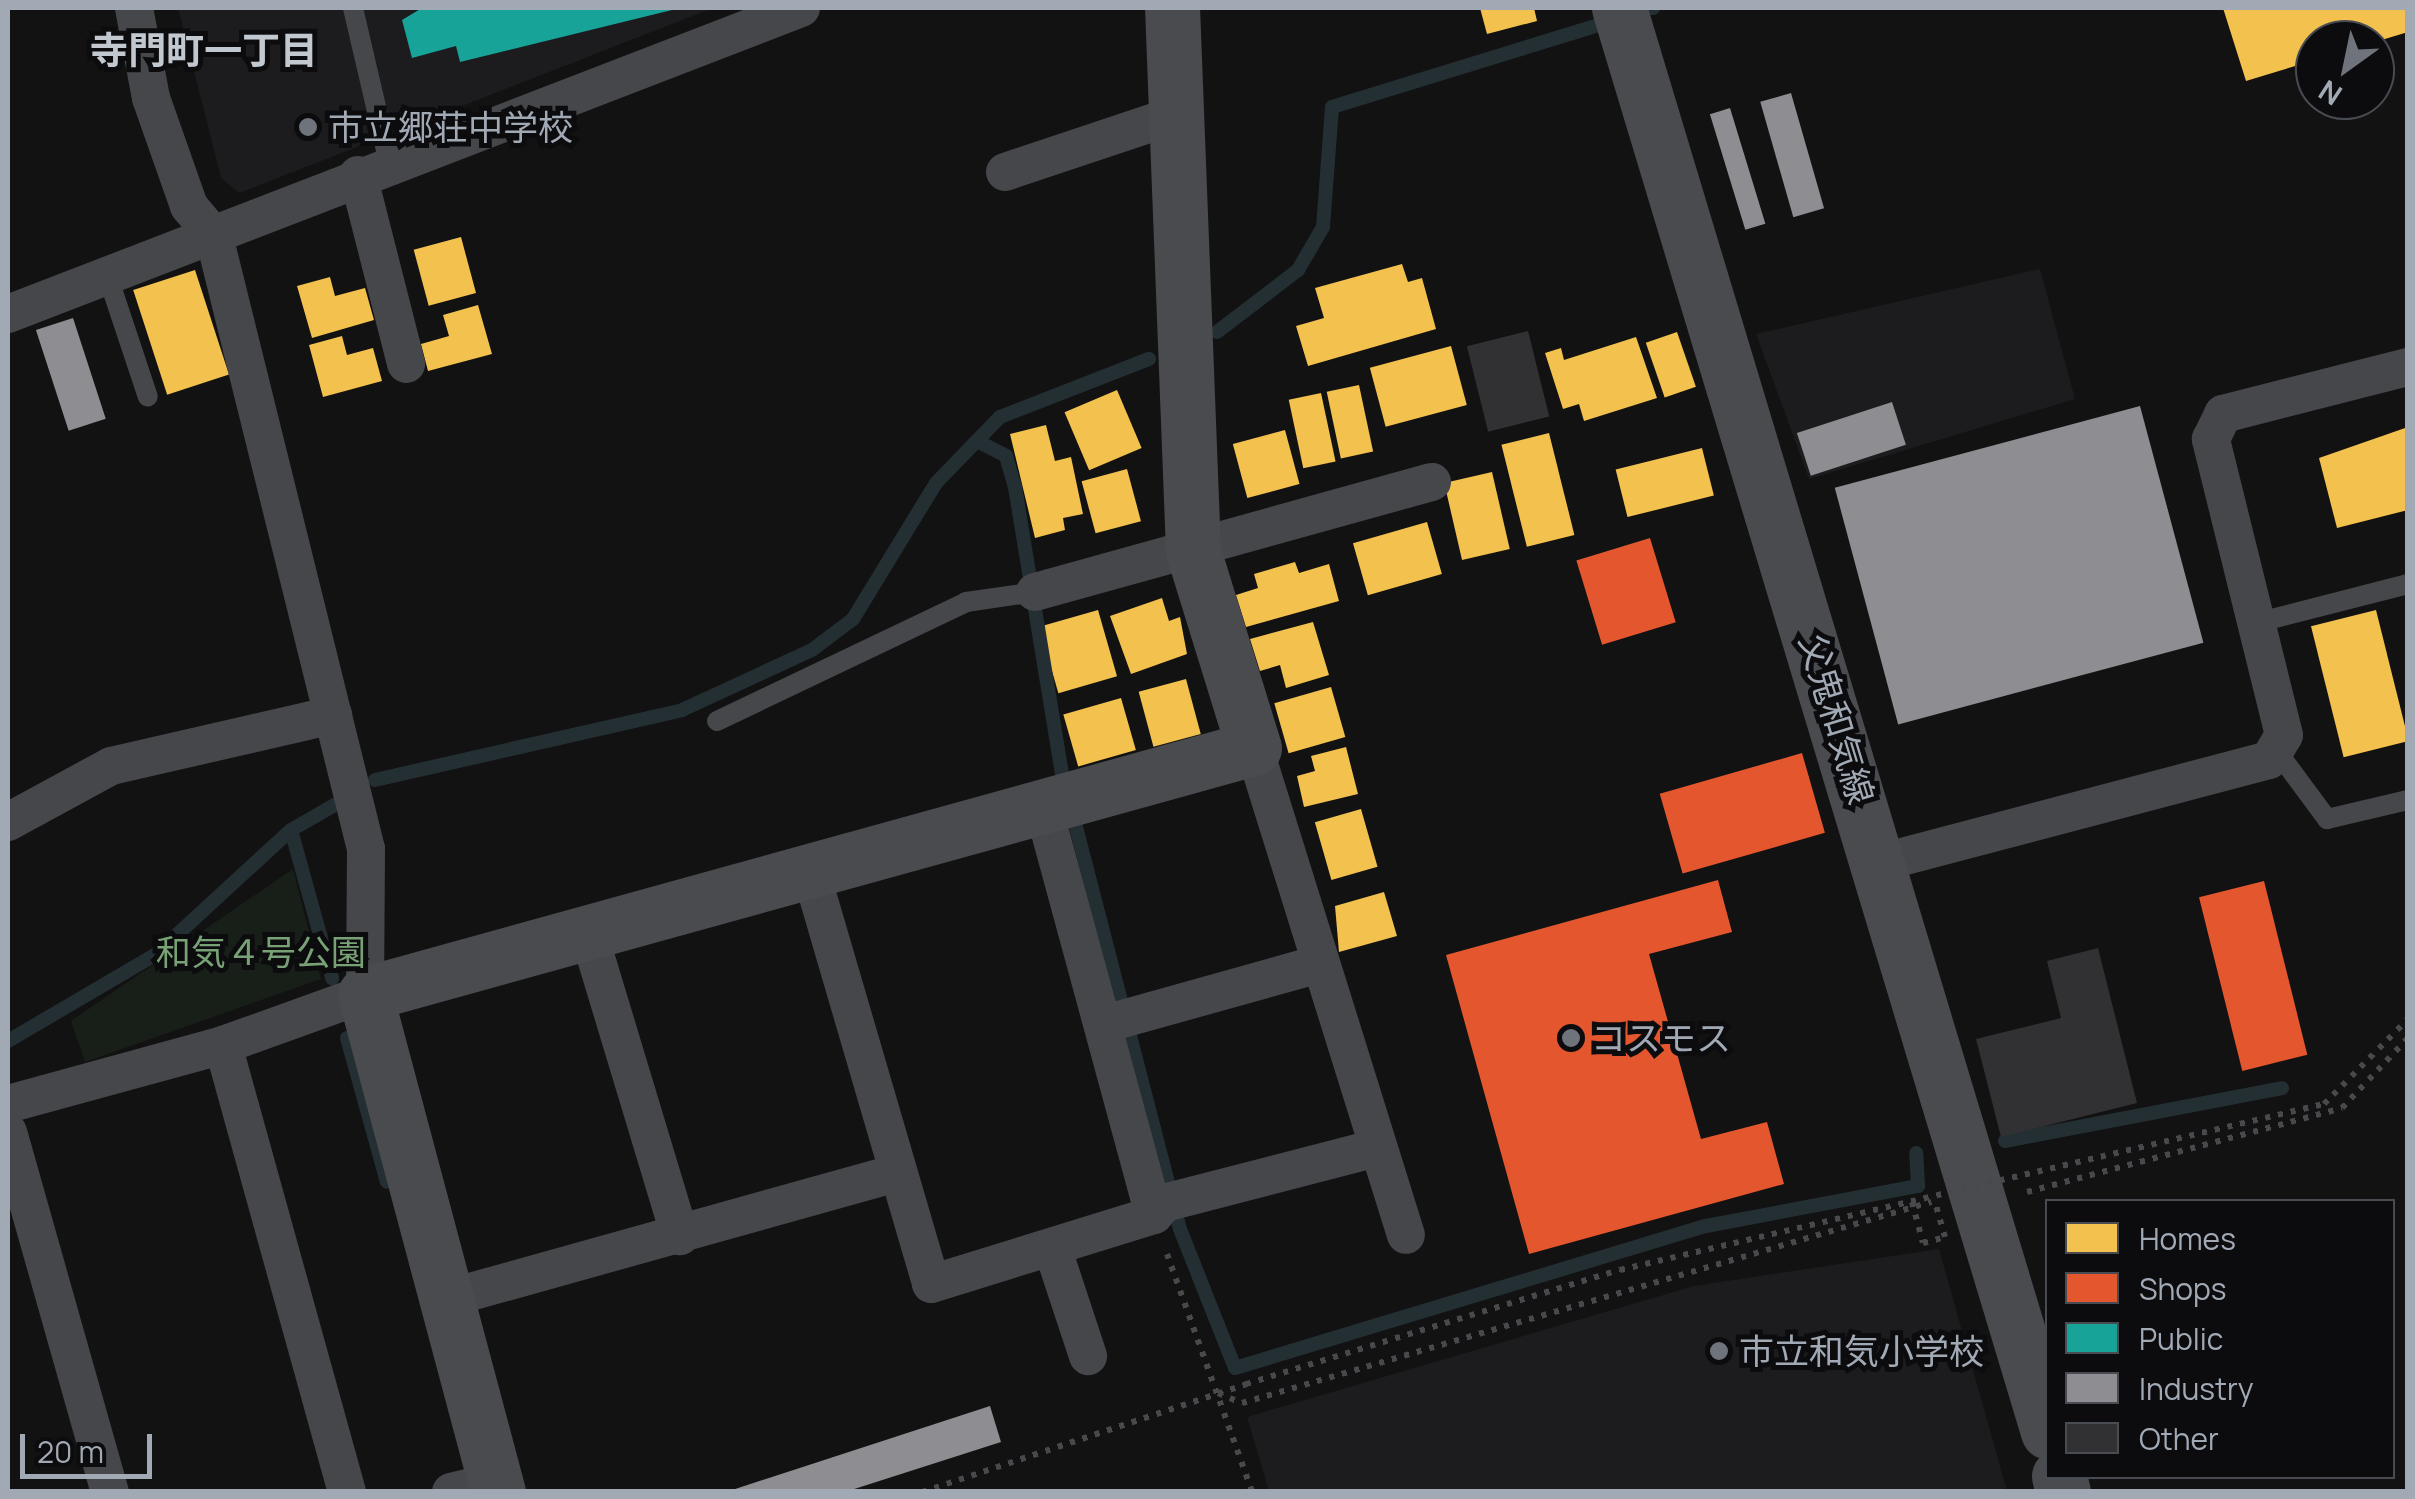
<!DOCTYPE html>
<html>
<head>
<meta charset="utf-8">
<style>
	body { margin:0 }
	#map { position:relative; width:2415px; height:1499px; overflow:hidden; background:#121212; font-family:Manrope,"Noto Sans JP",sans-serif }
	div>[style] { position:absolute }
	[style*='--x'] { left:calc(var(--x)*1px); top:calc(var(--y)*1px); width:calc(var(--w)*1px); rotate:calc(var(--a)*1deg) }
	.built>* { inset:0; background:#1c1c1e }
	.green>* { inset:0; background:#181f18 }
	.homes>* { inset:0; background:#f2c14e; transform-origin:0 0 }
	.shops>* { inset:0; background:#e4572e; transform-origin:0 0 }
	.public>* { inset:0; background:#17a398 }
	.industry>* { inset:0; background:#8d8d92; transform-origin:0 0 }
	.stream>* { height:14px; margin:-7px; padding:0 7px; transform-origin:7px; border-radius:7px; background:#242f34 }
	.building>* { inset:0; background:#313133; transform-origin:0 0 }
	.path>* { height:6px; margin-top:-3px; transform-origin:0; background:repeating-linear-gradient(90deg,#47494d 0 5px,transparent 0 13px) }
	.lane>* { height:20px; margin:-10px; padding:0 10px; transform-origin:10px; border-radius:10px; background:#46474b }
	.street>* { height:38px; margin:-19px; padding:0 19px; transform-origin:19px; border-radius:19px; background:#46474b }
	.secondary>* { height:55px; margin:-27.5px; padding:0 27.5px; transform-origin:27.5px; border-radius:27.5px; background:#494b4f }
	.path-bridge>* { height:6px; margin-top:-3px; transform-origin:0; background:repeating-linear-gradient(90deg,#47494d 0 5px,transparent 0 13px) }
	.dots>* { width:28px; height:28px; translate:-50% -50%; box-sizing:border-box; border:5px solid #0c0c0e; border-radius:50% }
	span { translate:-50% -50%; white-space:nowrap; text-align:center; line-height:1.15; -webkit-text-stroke:10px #0c0c0e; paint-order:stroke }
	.poi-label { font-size:35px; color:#a1a9b5 }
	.left { translate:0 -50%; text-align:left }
	.street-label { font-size:35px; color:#a1a9b5 }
	.park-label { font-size:35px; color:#78a176 }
	.neighbourhood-label { font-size:38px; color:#c2c8d0; font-weight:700 }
	.frame { position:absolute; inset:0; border:10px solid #a1a9b5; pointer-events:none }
	.legend { position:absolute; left:2045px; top:1199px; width:350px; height:280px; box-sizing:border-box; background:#0c0c0e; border:2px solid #484b51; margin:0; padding:12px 18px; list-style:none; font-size:30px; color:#a1a9b5 }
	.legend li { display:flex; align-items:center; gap:20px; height:50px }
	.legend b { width:50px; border:2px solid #484b51 }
	.north { position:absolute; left:2295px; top:20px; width:100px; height:100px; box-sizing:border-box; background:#0c0c0e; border:2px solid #484b51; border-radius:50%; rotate:213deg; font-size:28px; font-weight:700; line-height:40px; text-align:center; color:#a1a9b5 }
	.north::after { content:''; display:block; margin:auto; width:35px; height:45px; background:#6f747c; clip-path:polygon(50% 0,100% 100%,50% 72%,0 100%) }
	.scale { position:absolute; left:20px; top:1434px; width:132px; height:45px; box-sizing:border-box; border:5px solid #a1a9b5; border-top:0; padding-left:12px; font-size:30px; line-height:35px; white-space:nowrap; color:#a1a9b5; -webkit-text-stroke:8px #0c0c0e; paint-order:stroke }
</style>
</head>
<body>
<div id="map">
	<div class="built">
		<div style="clip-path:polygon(178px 8px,713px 8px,239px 193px,221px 178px)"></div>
		<div style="clip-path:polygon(2040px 269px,2075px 399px,1809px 479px,1756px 334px)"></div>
		<div style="clip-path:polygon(1939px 1249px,2007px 1491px,1269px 1491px,1247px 1417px,1694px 1286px)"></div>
	</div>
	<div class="green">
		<div style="clip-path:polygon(293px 869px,321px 979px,85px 1062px,71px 1021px)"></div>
	</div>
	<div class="homes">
		<div style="clip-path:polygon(1480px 8px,1534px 8px,1537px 21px,1487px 34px)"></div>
		<div style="clip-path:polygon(2223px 8px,2408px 8px,2408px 32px,2375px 42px,2315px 40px,2315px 60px,2246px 81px)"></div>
		<div style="left:461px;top:237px;width:58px;height:49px;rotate:75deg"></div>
		<div style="clip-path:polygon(1402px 264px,1408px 282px,1422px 278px,1436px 329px,1308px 366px,1296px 326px,1324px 318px,1315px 288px)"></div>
		<div style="left:195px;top:270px;width:110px;height:65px;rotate:72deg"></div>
		<div style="clip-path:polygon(330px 277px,335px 296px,365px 288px,374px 320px,312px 338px,297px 286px)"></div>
		<div style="clip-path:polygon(478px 305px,492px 354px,428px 371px,421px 344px,449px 336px,443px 315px)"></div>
		<div style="left:1677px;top:332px;width:58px;height:33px;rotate:71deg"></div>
		<div style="clip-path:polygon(342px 336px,347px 355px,373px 348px,382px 381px,323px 397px,309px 345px)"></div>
		<div style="clip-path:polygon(1636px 337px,1657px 398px,1584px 421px,1579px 404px,1563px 409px,1545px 353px,1561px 348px,1564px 360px)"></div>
		<div style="left:1451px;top:346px;width:61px;height:84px;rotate:75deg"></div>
		<div style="left:1359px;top:385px;width:68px;height:33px;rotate:78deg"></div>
		<div style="left:1117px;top:390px;width:63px;height:57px;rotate:67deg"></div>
		<div style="left:1321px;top:393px;width:70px;height:33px;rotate:78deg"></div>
		<div style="clip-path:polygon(1046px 425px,1055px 461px,1071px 457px,1083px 514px,1063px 518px,1065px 530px,1035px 538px,1010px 434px)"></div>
		<div style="clip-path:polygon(2408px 427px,2408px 510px,2337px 528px,2319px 458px)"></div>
		<div style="left:1285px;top:430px;width:56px;height:54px;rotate:75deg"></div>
		<div style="left:1549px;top:433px;width:105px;height:49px;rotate:76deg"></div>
		<div style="left:1702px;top:448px;width:49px;height:89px;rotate:76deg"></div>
		<div style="left:1127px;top:469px;width:54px;height:47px;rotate:75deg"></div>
		<div style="left:1492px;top:472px;width:79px;height:49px;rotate:77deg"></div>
		<div style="left:1427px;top:522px;width:54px;height:77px;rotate:74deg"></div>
		<div style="clip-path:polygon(1295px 562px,1299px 573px,1329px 564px,1339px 601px,1246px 627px,1236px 595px,1258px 588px,1254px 574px)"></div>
		<div style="clip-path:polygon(1162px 598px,1169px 621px,1180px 617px,1187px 654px,1131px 674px,1110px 616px)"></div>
		<div style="left:1098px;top:610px;width:69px;height:61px;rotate:74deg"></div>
		<div style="left:2376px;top:610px;width:135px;height:67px;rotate:76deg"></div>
		<div style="clip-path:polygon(1313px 622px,1329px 675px,1286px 688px,1280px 665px,1260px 671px,1250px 639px)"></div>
		<div style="left:1186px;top:679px;width:57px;height:49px;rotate:75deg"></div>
		<div style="left:1331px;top:687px;width:52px;height:59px;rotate:74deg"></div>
		<div style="left:1121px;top:698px;width:54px;height:60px;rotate:74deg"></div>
		<div style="clip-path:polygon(1346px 747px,1358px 794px,1304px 807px,1297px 776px,1315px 771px,1311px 756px)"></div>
		<div style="left:1361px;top:809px;width:60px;height:48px;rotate:74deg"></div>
		<div style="clip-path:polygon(1384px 892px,1397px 936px,1339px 952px,1335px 906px)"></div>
	</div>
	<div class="shops">
		<div style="left:1650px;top:538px;width:88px;height:77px;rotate:73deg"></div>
		<div style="left:1802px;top:753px;width:83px;height:148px;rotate:74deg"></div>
		<div style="clip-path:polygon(1718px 880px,1732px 932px,1649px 954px,1701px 1139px,1767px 1122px,1784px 1184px,1529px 1254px,1446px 955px)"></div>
		<div style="left:2264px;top:881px;width:179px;height:67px;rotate:76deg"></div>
	</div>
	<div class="public">
		<div style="clip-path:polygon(422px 8px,676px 8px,676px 9px,460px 62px,456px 46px,412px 58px,402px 20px)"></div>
	</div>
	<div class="industry">
		<div style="left:1791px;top:93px;width:120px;height:32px;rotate:74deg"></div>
		<div style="left:1730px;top:108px;width:121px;height:21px;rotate:73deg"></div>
		<div style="left:73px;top:318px;width:106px;height:39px;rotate:72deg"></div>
		<div style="left:1892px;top:402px;width:45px;height:100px;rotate:72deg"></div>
		<div style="left:2140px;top:406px;width:245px;height:316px;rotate:75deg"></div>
		<div style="clip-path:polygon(990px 1406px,1001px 1442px,845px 1492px,726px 1492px)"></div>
	</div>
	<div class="stream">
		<div style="--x:1651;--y:8;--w:2;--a:0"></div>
		<div style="--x:1217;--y:332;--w:102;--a:-37.4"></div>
		<div style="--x:1298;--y:270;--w:50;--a:-59.8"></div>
		<div style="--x:1323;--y:227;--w:120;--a:-85.7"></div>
		<div style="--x:1332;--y:107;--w:279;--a:-17.1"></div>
		<div style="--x:977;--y:441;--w:33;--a:27"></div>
		<div style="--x:1006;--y:456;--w:32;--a:74"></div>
		<div style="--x:1015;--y:487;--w:290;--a:80.7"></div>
		<div style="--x:375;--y:780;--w:315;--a:-12.8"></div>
		<div style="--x:682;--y:710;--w:143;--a:-24.8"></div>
		<div style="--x:812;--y:650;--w:51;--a:-37.1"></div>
		<div style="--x:853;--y:619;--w:159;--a:-58.6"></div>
		<div style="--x:936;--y:483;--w:92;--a:-45.9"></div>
		<div style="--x:1000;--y:417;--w:160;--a:-21.3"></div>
		<div style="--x:1075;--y:823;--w:419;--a:75.5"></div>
		<div style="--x:1180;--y:1229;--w:149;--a:68.4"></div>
		<div style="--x:1235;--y:1368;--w:492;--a:-16.8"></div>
		<div style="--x:1706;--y:1226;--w:216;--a:-10.7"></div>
		<div style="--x:1918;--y:1186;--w:33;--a:-93"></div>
		<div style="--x:291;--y:830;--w:154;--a:74.5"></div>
		<div style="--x:347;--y:1038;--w:149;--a:74.5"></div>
		<div style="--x:8;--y:1041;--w:172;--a:-30.4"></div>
		<div style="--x:156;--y:954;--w:183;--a:-42.6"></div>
		<div style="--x:291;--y:830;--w:54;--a:-29.9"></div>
		<div style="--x:2005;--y:1141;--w:282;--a:-10.8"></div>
	</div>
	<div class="building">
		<div style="left:1528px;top:331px;width:88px;height:63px;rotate:76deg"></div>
		<div style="clip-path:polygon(2098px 948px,2137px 1103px,2001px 1137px,1976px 1039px,2061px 1018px,2047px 961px)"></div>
	</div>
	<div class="path">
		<div style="--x:2027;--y:1192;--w:326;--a:-14.9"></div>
		<div style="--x:2342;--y:1108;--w:96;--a:-46.7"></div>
		<div style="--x:1167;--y:1254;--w:253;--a:70.3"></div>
		<div style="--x:1218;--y:1393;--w:26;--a:23"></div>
		<div style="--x:1242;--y:1403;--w:718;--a:-16.26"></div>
		<div style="--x:922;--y:1492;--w:342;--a:-18.4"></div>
	</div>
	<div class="lane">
		<div style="--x:353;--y:8;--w:159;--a:76.9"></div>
		<div style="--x:108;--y:277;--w:126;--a:71.6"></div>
		<div style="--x:2256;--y:623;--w:157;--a:-14.4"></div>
		<div style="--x:717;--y:721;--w:276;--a:-25.5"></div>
		<div style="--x:966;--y:602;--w:70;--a:-8.2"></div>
		<div style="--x:2276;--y:750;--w:86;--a:53.5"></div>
		<div style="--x:2327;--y:819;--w:83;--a:-13.2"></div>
	</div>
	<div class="street">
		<div style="--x:1005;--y:172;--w:179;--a:-18.5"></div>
		<div style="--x:358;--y:175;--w:195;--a:75.7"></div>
		<div style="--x:8;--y:314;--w:850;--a:-21.1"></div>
		<div style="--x:1035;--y:592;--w:412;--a:-15.5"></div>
		<div style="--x:1254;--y:748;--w:510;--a:72.67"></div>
		<div style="--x:8;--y:822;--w:117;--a:-28.5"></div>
		<div style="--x:111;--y:766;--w:228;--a:-12.9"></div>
		<div style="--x:1879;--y:863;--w:403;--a:-14.8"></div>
		<div style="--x:2269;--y:760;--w:29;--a:-59"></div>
		<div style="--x:2284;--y:735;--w:305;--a:-103.9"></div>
		<div style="--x:2211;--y:439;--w:28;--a:-64"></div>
		<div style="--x:2223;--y:414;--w:191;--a:-14.3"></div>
		<div style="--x:809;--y:866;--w:435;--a:73.7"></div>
		<div style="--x:931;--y:1284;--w:233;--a:-17.2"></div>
		<div style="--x:1154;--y:1215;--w:427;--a:-105.2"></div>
		<div style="--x:587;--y:928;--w:322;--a:73.2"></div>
		<div style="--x:1108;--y:1023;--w:216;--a:-15.6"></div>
		<div style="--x:223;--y:1045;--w:464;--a:74.5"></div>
		<div style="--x:8;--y:1104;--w:223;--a:-15.3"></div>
		<div style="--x:223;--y:1045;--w:151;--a:-19.8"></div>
		<div style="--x:365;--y:994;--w:145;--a:-89.6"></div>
		<div style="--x:366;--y:849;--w:632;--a:-103.93"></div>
		<div style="--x:214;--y:236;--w:39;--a:-130"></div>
		<div style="--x:189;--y:206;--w:114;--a:-109.4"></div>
		<div style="--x:151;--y:98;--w:92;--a:-100.7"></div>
		<div style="--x:8;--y:1132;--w:374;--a:74.2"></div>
		<div style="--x:1154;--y:1215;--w:16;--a:-50"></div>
		<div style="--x:1164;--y:1203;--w:220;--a:-14.5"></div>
		<div style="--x:1052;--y:1247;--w:115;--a:71.7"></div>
		<div style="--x:445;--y:1299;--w:466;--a:-15.6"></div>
		<div style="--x:451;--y:1492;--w:45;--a:-14"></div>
	</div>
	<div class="secondary">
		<div style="--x:1619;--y:8;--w:1487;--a:73.23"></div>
		<div style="--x:2059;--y:1476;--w:16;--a:76"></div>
		<div style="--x:498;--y:1492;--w:515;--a:-104.95"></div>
		<div style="--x:365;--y:994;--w:922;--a:-15.47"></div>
		<div style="--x:1254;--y:748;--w:206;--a:-107.2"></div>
		<div style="--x:1193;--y:551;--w:543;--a:-92.21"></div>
	</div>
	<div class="path-bridge">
		<div style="--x:1912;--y:1202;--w:42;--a:75"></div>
		<div style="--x:1923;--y:1243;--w:23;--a:-15"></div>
		<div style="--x:1945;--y:1237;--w:37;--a:-106"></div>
		<div style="--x:1246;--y:1384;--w:391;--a:-17"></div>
		<div style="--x:1620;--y:1270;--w:723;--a:-13.27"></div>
		<div style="--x:2324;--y:1104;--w:120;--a:-45.3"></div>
	</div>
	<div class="dots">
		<div style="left:308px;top:127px;background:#6f747c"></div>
		<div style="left:1571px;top:1038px;background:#6f747c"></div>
		<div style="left:1719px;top:1351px;background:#6f747c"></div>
	</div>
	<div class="poi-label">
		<span class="left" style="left:328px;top:127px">市立郷荘中学校</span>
		<span class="left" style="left:1591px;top:1038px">コスモス</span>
		<span class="left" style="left:1739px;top:1351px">市立和気小学校</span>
	</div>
	<div class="street-label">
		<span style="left:1837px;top:719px;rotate:73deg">父鬼和気線</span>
	</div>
	<div class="park-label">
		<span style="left:261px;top:952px">和気４号公園</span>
	</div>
	<div class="neighbourhood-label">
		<span style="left:204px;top:50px">寺門町一丁目</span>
	</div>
	<div class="frame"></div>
	<ul class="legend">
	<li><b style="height:28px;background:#f2c14e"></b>Homes</li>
	<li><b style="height:28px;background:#e4572e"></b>Shops</li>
	<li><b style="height:28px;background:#17a398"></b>Public</li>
	<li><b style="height:28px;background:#8d8d92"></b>Industry</li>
	<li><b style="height:28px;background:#313133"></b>Other</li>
	</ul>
	<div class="north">N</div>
	<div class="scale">20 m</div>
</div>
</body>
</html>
